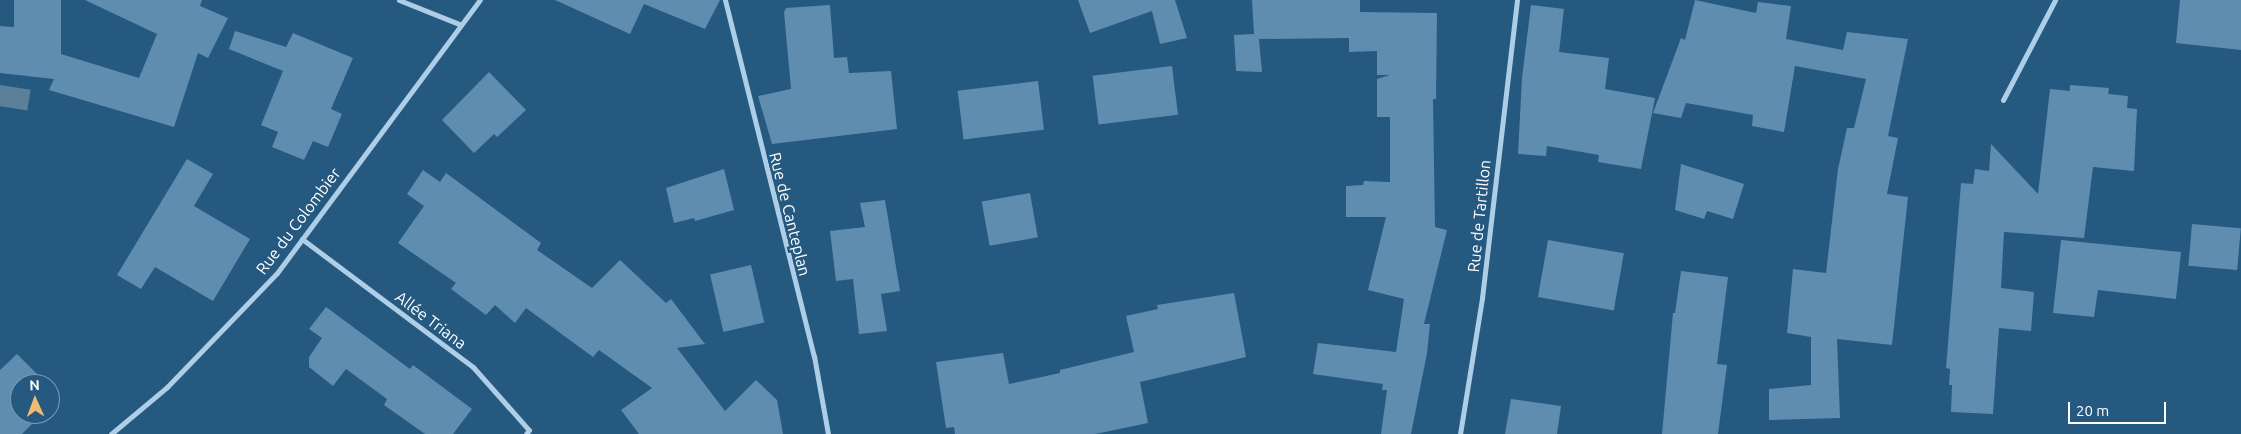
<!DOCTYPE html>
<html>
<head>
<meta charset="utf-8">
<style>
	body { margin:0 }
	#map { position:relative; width:2241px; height:434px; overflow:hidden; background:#265980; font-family:Ubuntu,sans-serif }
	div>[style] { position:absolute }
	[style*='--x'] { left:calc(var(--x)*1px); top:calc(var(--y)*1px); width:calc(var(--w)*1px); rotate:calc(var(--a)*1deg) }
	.water>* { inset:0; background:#5c7f9a; transform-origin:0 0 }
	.building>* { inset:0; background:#5e8db0; transform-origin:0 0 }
	.street>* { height:5px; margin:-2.5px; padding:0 2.5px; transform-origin:2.5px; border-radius:2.5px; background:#adcee6 }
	span { translate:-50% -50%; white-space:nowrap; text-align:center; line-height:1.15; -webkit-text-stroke:5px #265980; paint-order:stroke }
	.street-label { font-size:16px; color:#fff }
	.north { position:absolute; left:10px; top:374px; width:50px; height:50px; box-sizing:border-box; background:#265980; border:1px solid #7d9bb3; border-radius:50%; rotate:358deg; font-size:14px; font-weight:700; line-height:20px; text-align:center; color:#fff }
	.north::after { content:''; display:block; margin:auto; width:18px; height:22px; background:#efba72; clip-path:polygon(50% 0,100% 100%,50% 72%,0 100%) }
	.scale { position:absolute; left:2068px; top:402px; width:98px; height:22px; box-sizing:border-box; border:2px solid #fff; border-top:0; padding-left:6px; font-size:15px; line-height:18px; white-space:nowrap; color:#fff; -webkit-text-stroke:4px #265980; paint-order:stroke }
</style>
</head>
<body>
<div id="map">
	<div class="water">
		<div style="left:0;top:85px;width:31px;height:21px;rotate:9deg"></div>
	</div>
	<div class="building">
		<div style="clip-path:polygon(14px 0,61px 0,61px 54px,139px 78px,157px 34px,85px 0,202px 0,200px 6px,228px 18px,208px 58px,198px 53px,174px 127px,49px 90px,54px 79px,0 73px,0 26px,14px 27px)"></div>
		<div style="clip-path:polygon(555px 0,720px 0,705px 29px,644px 4px,630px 34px)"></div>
		<div style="clip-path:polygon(1078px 0,1175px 0,1187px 38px,1160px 44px,1152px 11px,1090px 33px)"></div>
		<div style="clip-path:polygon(1252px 0,1360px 0,1360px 12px,1437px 13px,1436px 99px,1433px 99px,1435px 227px,1447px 230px,1424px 324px,1430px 324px,1427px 353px,1411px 434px,1381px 434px,1387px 390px,1382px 390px,1383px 384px,1313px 374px,1318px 343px,1396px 352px,1404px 299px,1368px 290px,1386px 217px,1346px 217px,1346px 186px,1363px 185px,1364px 181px,1390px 182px,1390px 117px,1377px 117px,1377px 79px,1390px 75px,1377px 75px,1377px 51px,1349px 52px,1349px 38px,1259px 39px,1262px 72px,1236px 71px,1234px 35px,1254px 34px)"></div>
		<div style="clip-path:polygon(1695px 0,1756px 13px,1758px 2px,1791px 6px,1786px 39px,1843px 50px,1847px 32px,1908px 39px,1888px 136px,1898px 138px,1887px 194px,1908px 197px,1892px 345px,1837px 339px,1840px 418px,1769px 420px,1769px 389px,1811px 385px,1811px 337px,1787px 333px,1793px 269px,1826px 273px,1838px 169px,1847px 128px,1854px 128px,1866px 79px,1795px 66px,1784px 132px,1752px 126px,1753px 115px,1686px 103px,1681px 118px,1653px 113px,1681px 38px,1685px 40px)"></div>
		<div style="clip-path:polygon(2180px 0,2241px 0,2241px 50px,2176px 43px)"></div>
		<div style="clip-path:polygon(830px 5px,834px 58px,847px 57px,849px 73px,891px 71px,897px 129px,772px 144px,758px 96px,791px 89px,784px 12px,786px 8px)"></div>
		<div style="clip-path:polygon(1531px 5px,1564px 9px,1559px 52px,1609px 58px,1605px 89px,1655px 98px,1641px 169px,1598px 162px,1599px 155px,1547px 146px,1546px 156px,1518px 154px,1522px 78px)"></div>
		<div style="clip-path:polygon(235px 31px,286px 47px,293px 33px,353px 58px,331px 109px,342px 114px,328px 147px,313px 141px,304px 160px,272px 147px,278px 132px,261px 125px,283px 71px,229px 49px)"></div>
		<div style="left:1172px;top:66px;width:49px;height:80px;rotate:83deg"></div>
		<div style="clip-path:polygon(489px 72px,526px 110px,497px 137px,494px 134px,474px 153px,442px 120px)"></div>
		<div style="left:1038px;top:81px;width:49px;height:81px;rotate:83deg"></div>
		<div style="clip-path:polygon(2070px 85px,2109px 88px,2108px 94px,2128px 96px,2127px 108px,2137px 109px,2134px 171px,2093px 167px,2084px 238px,2004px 232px,2001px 288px,2034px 292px,2031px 331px,1999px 328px,1993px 414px,1951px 412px,1952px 385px,1949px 385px,1950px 369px,1946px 368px,1961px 183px,1973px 184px,1975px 169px,1989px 171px,1991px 144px,2038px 194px,2050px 89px,2070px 91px)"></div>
		<div style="clip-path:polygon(187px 159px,213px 174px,194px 206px,250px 239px,213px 301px,155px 267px,141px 289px,117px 275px)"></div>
		<div style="clip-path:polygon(1681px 164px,1744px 184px,1733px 219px,1707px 211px,1704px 219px,1675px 210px)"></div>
		<div style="clip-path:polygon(724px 169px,734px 210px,695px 221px,694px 218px,674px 223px,666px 188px)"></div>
		<div style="clip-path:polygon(423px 170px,440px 182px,446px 173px,541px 243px,537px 250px,592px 288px,620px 260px,666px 303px,671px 299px,705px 344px,677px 348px,725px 411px,756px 380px,777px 400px,783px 434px,639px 434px,621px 410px,652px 388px,599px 350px,593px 357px,526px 308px,515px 323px,495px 305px,486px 315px,451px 289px,456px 283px,398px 243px,424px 206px,407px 194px)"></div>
		<div style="left:1030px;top:193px;width:45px;height:49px;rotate:80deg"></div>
		<div style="clip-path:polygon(885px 200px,900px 291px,881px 294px,887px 331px,859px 334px,853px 279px,836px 281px,830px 231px,865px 227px,860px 203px)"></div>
		<div style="left:2192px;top:224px;width:49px;height:42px;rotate:5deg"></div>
		<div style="left:1548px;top:240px;width:77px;height:58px;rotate:10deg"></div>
		<div style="clip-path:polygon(2061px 240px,2181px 252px,2176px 299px,2098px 290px,2094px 317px,2053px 313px)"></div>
		<div style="left:751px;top:265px;width:59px;height:42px;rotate:77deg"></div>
		<div style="clip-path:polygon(1681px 271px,1728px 277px,1717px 364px,1727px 365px,1718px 434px,1662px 434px,1673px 313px,1675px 313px)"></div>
		<div style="clip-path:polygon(1234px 293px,1246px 357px,1140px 382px,1148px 423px,1095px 434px,955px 434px,954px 427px,946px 428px,936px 362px,1003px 353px,1009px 384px,1060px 373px,1060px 370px,1134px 352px,1126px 316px,1158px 309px,1157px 305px)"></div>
		<div style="clip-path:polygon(326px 307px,410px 369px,413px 365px,472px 409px,453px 434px,425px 434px,384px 405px,387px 399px,346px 369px,333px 386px,309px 367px,309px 357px,322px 338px,309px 329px)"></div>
		<div style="clip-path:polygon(17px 354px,47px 384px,20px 384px,20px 414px,42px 414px,22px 434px,0 434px,0 370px)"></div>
		<div style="clip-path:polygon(1511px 399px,1561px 406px,1557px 434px,1505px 434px)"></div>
	</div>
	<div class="street">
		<div style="--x:399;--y:0;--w:65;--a:21.8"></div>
		<div style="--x:725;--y:0;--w:367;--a:76"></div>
		<div style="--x:814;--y:356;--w:79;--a:79.8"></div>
		<div style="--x:2003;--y:100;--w:113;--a:-62.5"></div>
		<div style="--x:302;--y:239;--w:214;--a:36.8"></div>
		<div style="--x:473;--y:367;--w:84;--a:48.4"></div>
		<div style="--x:529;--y:430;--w:5;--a:127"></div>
		<div style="--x:111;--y:434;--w:73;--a:-40"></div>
		<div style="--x:167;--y:387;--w:158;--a:-46"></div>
		<div style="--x:277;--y:273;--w:340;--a:-53.4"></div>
		<div style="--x:1460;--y:434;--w:138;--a:-80.8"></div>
		<div style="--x:1482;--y:298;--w:300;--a:-83.3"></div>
	</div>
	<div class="street-label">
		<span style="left:790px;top:214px;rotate:76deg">Rue de Canteplan</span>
		<span style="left:1479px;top:216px;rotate:-84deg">Rue de Tartillon</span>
		<span style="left:298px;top:221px;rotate:-53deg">Rue du Colombier</span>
		<span style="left:431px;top:320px;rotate:37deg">Allée Triana</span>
	</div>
	<div class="north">N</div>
	<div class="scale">20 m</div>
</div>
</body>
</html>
